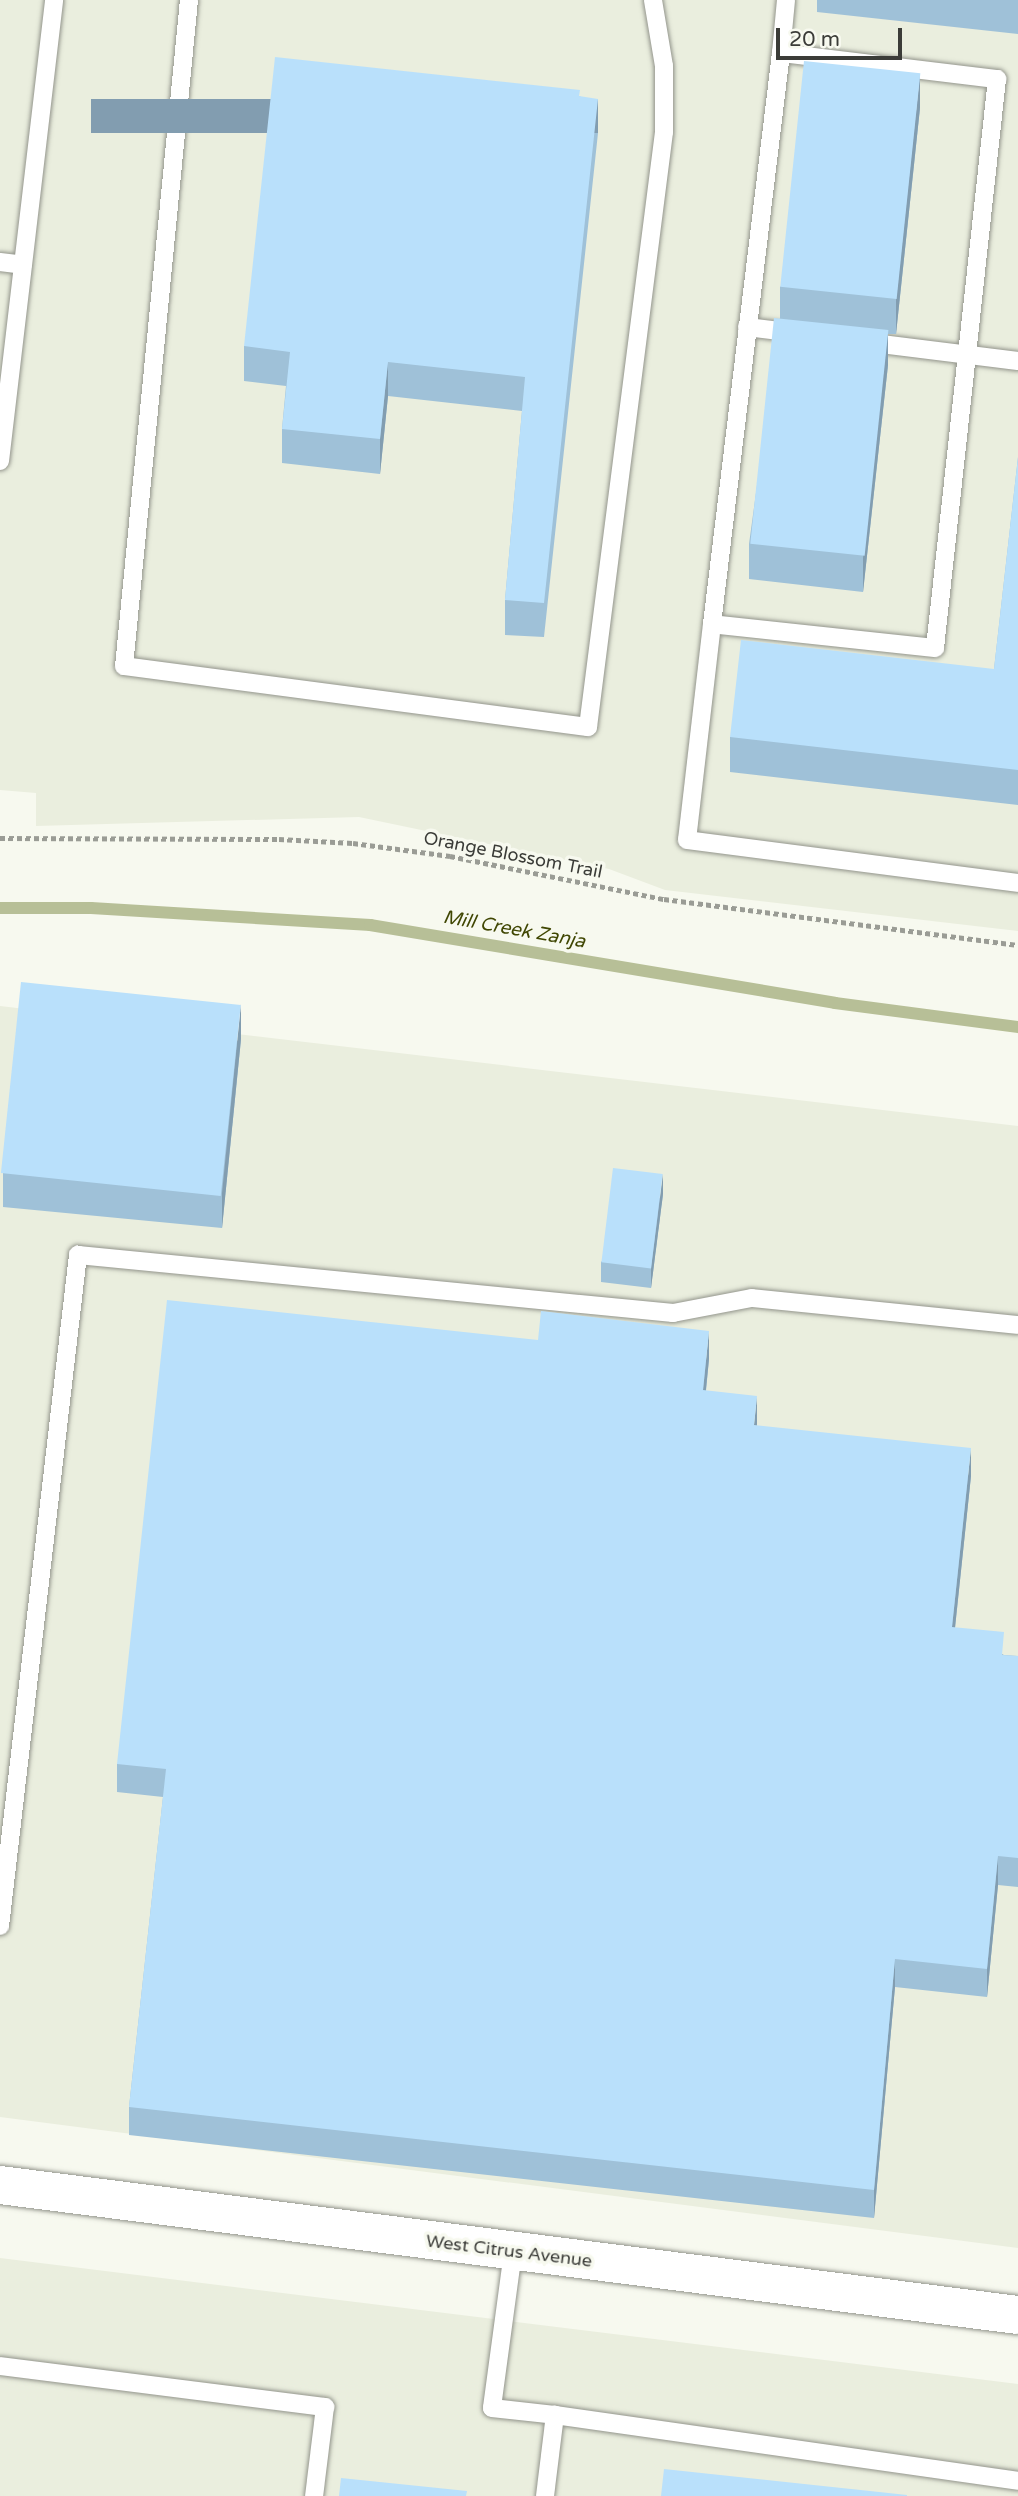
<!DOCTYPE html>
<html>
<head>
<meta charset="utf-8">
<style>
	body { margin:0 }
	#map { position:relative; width:1018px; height:2496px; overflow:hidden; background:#f7f9ef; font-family:"Varela Round",sans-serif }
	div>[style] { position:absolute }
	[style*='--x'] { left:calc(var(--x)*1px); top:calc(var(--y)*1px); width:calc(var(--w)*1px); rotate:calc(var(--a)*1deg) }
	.built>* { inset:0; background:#eaeede }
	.stream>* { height:12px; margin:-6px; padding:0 6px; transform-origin:6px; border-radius:6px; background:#b7bf97 }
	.path>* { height:4.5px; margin-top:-2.25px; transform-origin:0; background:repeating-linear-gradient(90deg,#9a9c95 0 5px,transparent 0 8.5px) }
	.roads { filter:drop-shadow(0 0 2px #93958c) drop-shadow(0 0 2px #93958c) }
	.service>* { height:18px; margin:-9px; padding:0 9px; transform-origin:9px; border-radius:9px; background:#fff }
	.tertiary>* { height:38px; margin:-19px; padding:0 19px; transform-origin:19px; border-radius:19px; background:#fff }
	.wall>* { inset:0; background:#9fc1d8 }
	.shaded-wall>* { inset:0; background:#829db0; transform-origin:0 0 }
	.building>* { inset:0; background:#b9e0fb; transform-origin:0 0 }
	span { translate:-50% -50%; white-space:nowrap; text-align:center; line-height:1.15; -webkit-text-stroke:7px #f7f9ef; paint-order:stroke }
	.street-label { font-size:18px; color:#3b3c38 }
	.water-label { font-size:19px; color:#404703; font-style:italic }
	.scale { position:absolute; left:776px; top:28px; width:126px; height:32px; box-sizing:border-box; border:4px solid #3b3c38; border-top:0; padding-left:9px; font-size:21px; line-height:24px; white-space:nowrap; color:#3b3c38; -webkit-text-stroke:5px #f7f9ef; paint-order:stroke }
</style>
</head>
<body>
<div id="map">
	<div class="built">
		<div style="clip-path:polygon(0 0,1018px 0,1018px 931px,665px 890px,609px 869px,359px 817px,36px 826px,36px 793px,0 790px)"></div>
		<div style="clip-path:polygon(0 1006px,1018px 1126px,1018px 2248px,0 2117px)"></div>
		<div style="clip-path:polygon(0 2258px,1018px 2384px,1018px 2496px,0 2496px)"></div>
	</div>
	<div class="stream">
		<div style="--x:0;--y:908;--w:91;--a:0"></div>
		<div style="--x:91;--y:908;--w:280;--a:3.5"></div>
		<div style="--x:370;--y:925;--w:471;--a:9.5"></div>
		<div style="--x:835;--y:1003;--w:185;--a:7.5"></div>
	</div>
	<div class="path">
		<div style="--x:0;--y:838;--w:279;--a:0.2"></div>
		<div style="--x:279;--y:839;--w:74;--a:3.1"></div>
		<div style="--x:353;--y:843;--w:98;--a:7.6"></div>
		<div style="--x:450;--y:856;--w:218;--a:11.4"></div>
		<div style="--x:664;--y:899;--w:357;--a:7.4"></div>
	</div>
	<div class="roads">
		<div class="service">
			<div style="--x:189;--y:0;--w:669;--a:95.57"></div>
			<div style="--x:124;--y:666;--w:468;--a:7.5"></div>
			<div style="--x:588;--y:727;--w:600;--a:-82.72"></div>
			<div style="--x:664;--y:132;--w:66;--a:-90"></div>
			<div style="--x:664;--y:66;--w:67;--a:-99.5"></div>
			<div style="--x:786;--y:0;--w:53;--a:95.4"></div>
			<div style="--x:781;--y:53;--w:218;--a:6.9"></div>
			<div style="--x:997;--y:79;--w:572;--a:96.22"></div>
			<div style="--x:935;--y:648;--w:224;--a:-173.9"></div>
			<div style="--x:712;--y:624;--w:217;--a:96.6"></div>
			<div style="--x:687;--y:840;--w:334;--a:7.4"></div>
			<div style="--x:0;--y:262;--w:23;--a:7"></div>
			<div style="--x:747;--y:327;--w:49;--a:7"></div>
			<div style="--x:865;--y:342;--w:154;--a:7.1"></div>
			<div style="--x:0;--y:461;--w:464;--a:-83.3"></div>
			<div style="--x:712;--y:624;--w:575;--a:-83.11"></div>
			<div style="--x:0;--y:1926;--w:676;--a:-83.37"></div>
			<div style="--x:78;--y:1255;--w:598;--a:5.57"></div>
			<div style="--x:673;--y:1313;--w:80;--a:-10.8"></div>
			<div style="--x:752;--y:1298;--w:267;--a:5.8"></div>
			<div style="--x:513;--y:2252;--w:157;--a:97.7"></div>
			<div style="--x:492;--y:2408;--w:63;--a:6.3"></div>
			<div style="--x:0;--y:2366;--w:328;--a:7.2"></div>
			<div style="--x:325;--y:2407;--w:90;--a:97"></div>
			<div style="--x:545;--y:2496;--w:82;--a:-83"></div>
			<div style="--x:555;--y:2415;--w:468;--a:8.1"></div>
		</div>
		<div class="tertiary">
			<div style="--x:0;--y:2185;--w:1026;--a:7.28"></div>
		</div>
	</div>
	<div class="wall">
		<div style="clip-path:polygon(817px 0,1018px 0,1018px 34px,817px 12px)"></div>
		<div style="clip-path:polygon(580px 96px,598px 133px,544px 637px,505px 635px,505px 600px,522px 411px,388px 396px,380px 474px,282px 463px,282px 429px,286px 386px,244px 381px,244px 346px)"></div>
		<div style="clip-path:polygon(920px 108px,896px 334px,888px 334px,888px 365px,863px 592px,749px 579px,749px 544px,780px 318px,780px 287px)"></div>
		<div style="clip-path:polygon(1018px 457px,1018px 805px,730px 772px,730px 737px,994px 669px)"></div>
		<div style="clip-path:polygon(241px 1039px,222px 1228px,3px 1207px,3px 1173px)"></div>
		<div style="clip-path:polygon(663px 1194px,651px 1288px,601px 1282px,601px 1262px)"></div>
		<div style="clip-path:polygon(709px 1359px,706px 1391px,757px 1426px,971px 1476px,955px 1628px,1004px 1655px,1018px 1656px,1018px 1887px,998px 1885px,987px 1997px,895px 1987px,874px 2218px,129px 2135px,129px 2107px,163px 1797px,117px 1792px,117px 1764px)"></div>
	</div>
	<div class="shaded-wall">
		<div style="clip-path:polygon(920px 74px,920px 108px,896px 334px,896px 300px)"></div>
		<div style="left:598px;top:99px;width:34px;height:507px;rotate:90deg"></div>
		<div style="clip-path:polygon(888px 330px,888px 365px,863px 592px,863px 558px)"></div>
		<div style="clip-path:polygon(388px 362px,388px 396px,380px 474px,380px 439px)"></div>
		<div style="clip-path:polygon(241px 1004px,241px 1039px,222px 1228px,222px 1193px)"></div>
		<div style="clip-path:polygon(663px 1174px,663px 1194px,651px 1288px,651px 1268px)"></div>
		<div style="clip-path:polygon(709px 1331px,709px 1359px,703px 1418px,703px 1390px)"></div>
		<div style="clip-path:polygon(757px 1396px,757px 1424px,754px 1453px,754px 1425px)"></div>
		<div style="clip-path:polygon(971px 1448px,971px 1476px,952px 1656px,952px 1627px)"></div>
		<div style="clip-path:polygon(998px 1856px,998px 1885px,987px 1997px,987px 1969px)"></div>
		<div style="clip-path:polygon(895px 1959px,895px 1987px,874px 2218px,874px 2190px)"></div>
	</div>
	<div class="building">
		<div style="clip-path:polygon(275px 57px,580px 90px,579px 96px,598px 99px,544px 603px,505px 600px,525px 377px,388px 362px,380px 439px,282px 429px,290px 352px,244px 346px)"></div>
		<div style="left:804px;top:61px;width:117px;height:227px;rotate:6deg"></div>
		<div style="left:774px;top:318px;width:115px;height:227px;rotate:6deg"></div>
		<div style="clip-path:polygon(1018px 457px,1018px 770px,730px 737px,741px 640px,994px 669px)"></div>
		<div style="left:21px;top:982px;width:221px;height:192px;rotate:6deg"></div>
		<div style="left:613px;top:1168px;width:50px;height:95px;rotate:7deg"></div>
		<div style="clip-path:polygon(167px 1300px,538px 1340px,541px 1311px,709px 1331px,703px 1390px,757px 1396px,754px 1425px,971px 1448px,952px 1627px,1004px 1632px,1002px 1655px,1018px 1656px,1018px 1858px,998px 1856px,987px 1969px,895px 1959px,874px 2190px,129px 2107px,166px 1769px,117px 1764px)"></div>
		<div style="clip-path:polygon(664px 2469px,907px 2495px,907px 2496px,661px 2496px)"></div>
		<div style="clip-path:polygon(341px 2478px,467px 2491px,466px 2496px,339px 2496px)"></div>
	</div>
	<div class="street-label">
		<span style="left:513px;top:855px;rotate:11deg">Orange Blossom Trail</span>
		<span style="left:509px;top:2251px;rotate:7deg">West Citrus Avenue</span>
	</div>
	<div class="water-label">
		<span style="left:514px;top:930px;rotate:10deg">Mill Creek Zanja</span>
	</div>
	<div class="scale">20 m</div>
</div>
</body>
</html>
